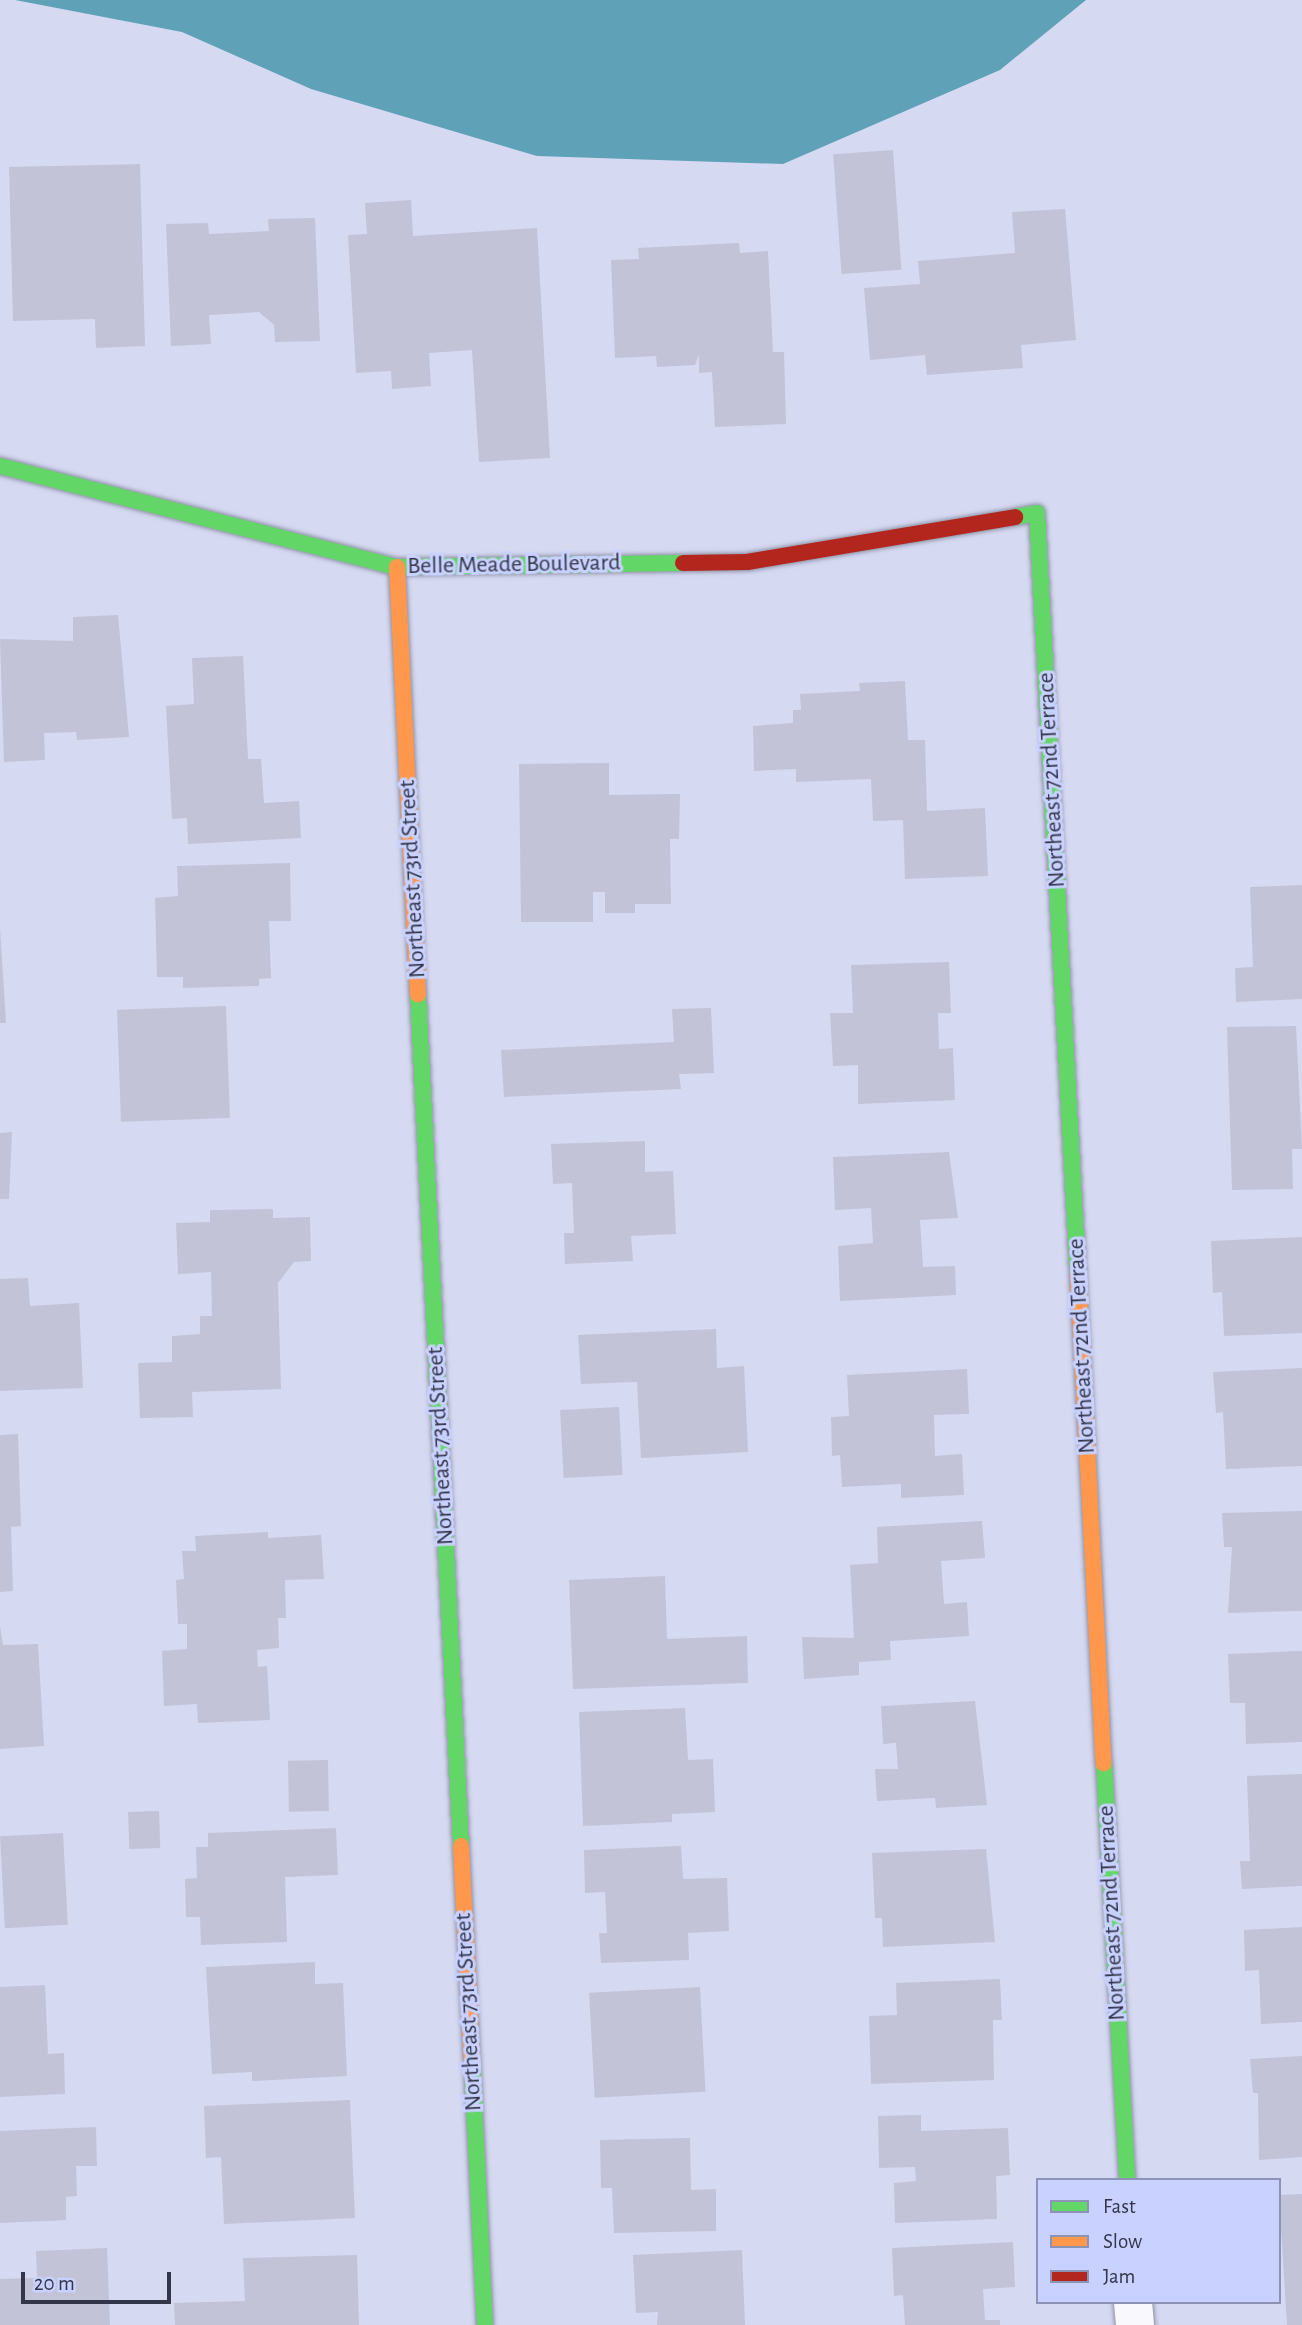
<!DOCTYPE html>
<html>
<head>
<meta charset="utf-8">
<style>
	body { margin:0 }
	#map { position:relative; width:1302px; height:2325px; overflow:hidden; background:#d5d9f2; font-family:"Alegreya Sans",sans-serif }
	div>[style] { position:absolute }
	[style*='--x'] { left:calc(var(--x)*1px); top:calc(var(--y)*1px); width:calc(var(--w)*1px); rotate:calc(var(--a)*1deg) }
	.water>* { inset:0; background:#5fa2b8 }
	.building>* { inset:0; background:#c3c3d7; transform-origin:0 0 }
	.roads { filter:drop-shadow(0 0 2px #9093a6) drop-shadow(0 0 2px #9093a6) }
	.street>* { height:38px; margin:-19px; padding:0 19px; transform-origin:19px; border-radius:19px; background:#f9f9fd }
	.fast>* { height:16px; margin:-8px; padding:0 8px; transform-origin:8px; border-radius:8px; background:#63d668 }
	.slow>* { height:16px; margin:-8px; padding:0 8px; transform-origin:8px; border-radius:8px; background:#ff974d }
	.jam>* { height:16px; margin:-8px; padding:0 8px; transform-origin:8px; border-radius:8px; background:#b3261e }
	span { translate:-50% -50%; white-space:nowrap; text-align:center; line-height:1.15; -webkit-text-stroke:6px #c8d1ff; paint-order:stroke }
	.street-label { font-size:24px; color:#333648 }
	.legend { position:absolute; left:1036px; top:2178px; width:245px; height:126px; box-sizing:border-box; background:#c8d1ff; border:2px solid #8c93b6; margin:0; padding:9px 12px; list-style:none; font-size:21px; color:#333648 }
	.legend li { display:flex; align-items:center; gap:14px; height:35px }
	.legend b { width:35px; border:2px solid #8c93b6 }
	.scale { position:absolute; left:21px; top:2272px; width:150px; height:32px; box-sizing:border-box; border:4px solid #333648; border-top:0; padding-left:9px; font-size:21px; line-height:24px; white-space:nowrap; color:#333648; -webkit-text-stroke:5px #c8d1ff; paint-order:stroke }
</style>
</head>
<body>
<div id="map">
	<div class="water">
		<div style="clip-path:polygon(15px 0,1086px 0,1000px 70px,783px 164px,537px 156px,311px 89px,182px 32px)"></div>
	</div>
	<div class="building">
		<div style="left:893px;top:150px;width:120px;height:60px;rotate:86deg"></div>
		<div style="clip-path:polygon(140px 164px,145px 346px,96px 348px,95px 319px,13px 321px,9px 167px)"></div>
		<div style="clip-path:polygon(411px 200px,413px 236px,537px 228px,550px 458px,479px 462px,472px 350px,429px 353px,431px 386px,392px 389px,391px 371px,356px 373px,348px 235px,367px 234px,365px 203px)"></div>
		<div style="clip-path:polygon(1065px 209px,1076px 340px,1021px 345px,1023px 368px,927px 375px,925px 355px,870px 360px,864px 288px,920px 284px,918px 261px,1015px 253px,1012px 212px)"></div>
		<div style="clip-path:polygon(315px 218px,320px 341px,275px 342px,274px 325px,259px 312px,209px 315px,211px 344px,171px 346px,166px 224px,208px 223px,209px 234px,269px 231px,268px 219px)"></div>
		<div style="clip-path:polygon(739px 243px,740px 253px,768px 251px,773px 352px,784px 352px,786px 424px,715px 427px,712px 372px,699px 373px,699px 354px,695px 365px,657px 367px,656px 356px,615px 358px,611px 260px,639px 259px,638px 248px)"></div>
		<div style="clip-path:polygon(118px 615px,129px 737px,77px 740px,76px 732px,44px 733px,45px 760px,4px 762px,0 639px,73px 641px,73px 617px)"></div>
		<div style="clip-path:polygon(243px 656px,248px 759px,261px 759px,264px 803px,299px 801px,301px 838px,188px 844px,187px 818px,172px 819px,166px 706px,194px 704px,192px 658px)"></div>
		<div style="clip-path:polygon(905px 681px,908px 740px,925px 740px,927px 811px,985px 808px,988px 876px,905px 879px,903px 820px,873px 821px,871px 779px,796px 782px,796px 769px,754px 771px,753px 726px,793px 723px,793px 710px,801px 710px,800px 694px,860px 691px,859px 683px)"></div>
		<div style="clip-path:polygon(609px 763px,609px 795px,680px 794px,679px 839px,670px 839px,671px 904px,635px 904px,635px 913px,605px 913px,605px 892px,593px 892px,593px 922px,521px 922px,519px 764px)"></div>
		<div style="clip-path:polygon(290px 863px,291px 921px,269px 921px,271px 978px,259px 979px,259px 986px,183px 988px,183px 977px,157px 977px,155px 898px,178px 896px,177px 866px)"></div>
		<div style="clip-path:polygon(1302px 885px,1302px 999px,1236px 1002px,1235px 968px,1253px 967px,1250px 887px)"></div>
		<div style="clip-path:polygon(0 928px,6px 1023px,0 1023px)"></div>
		<div style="clip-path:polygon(949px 962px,951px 1013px,938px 1013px,939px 1049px,953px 1048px,955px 1100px,858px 1104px,858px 1065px,833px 1066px,830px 1013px,853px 1013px,851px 965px)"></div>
		<div style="left:226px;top:1006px;width:112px;height:109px;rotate:88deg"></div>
		<div style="clip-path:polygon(711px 1008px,714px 1073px,679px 1074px,681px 1089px,504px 1097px,501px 1050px,674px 1042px,672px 1009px)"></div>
		<div style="clip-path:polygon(1296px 1026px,1302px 1149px,1292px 1149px,1293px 1189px,1232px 1190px,1227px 1027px)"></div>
		<div style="clip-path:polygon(12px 1132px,9px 1199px,0 1199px,0 1133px)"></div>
		<div style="clip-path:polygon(645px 1141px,645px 1172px,673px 1171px,676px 1234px,631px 1236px,633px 1261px,565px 1264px,564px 1233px,574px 1233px,572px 1183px,553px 1184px,551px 1144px)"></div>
		<div style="clip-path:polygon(949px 1152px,958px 1218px,920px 1220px,923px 1267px,955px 1266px,956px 1295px,840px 1301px,838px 1246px,873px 1243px,871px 1208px,835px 1210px,833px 1157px)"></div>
		<div style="clip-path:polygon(273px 1209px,273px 1218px,310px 1217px,311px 1261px,294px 1262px,278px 1283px,281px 1389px,192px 1392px,193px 1417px,140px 1418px,138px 1363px,172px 1362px,172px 1336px,200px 1334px,200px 1316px,212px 1316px,211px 1272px,178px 1274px,176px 1223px,210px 1222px,210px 1210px)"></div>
		<div style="clip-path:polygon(1302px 1237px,1302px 1333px,1224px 1336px,1222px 1292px,1213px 1293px,1211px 1241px)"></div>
		<div style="clip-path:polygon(28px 1278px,30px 1306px,79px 1303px,83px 1388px,0 1391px,0 1279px)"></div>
		<div style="clip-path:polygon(716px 1329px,717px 1368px,744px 1366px,748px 1452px,641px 1458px,637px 1382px,581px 1384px,578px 1335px)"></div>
		<div style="clip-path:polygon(1302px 1368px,1302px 1466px,1226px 1469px,1223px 1412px,1216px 1413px,1213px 1372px)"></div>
		<div style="clip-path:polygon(967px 1369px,969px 1414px,934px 1415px,935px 1456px,962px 1454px,964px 1495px,901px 1498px,901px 1484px,842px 1487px,840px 1455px,832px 1456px,831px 1417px,849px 1416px,847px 1375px)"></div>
		<div style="left:619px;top:1407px;width:68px;height:59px;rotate:87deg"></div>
		<div style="clip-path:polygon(18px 1434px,21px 1526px,11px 1527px,13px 1591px,0 1592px,0 1435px)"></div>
		<div style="clip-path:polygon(1302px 1511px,1302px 1611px,1228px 1613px,1232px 1547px,1224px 1547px,1222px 1513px)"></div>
		<div style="clip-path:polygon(982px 1521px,985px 1558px,941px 1561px,944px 1604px,967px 1602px,969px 1636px,890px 1641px,891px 1660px,859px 1662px,859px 1675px,804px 1679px,802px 1637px,854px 1638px,850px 1565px,878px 1563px,877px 1527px)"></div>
		<div style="clip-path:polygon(268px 1532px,268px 1538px,321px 1535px,324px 1579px,285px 1580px,286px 1618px,278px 1618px,279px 1648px,257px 1650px,258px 1667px,267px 1666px,270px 1720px,198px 1723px,197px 1704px,164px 1706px,162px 1651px,187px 1649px,187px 1624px,178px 1624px,176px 1580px,184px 1579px,182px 1551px,196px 1551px,195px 1536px)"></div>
		<div style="clip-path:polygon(665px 1576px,667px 1639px,747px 1636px,748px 1683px,573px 1689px,569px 1580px)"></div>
		<div style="clip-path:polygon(0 1626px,3px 1645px,38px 1644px,44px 1746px,0 1749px)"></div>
		<div style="clip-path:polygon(1302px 1651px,1302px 1742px,1246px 1744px,1245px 1703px,1230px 1703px,1228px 1654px)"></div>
		<div style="clip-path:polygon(975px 1701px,987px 1805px,936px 1808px,935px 1798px,877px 1801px,875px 1769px,898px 1769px,896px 1743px,883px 1744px,881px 1706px)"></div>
		<div style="clip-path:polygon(685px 1708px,688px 1760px,713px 1759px,715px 1812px,672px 1814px,672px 1822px,583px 1826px,579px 1712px)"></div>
		<div style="left:328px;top:1760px;width:51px;height:40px;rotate:89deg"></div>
		<div style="clip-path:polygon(1302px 1774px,1302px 1886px,1242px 1889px,1240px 1861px,1250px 1861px,1247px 1776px)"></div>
		<div style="left:159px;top:1811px;width:37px;height:31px;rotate:88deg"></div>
		<div style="clip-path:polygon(336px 1828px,338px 1875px,285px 1877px,287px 1942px,201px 1945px,200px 1917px,186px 1917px,185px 1879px,197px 1878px,196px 1847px,208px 1847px,208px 1833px)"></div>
		<div style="left:63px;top:1833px;width:92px;height:63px;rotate:87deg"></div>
		<div style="clip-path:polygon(681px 1846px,683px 1879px,727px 1878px,729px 1931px,688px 1933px,689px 1960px,601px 1963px,599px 1933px,607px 1933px,605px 1892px,585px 1893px,584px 1850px)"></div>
		<div style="clip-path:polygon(986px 1849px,995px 1942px,883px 1947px,882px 1918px,875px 1918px,872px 1853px)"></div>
		<div style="clip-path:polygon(1302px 1927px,1302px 2022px,1261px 2024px,1259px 1970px,1245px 1971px,1244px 1930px)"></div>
		<div style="clip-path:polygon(315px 1962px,315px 1984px,343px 1983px,347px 2076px,252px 2081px,252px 2072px,212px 2074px,206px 1967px)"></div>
		<div style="clip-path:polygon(1000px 1979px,1002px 2020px,993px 2020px,994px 2080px,871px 2084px,869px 2016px,897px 2015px,896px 1983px)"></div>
		<div style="clip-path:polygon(45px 1985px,48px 2054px,64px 2053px,65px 2094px,0 2097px,0 1987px)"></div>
		<div style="left:700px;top:1987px;width:105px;height:111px;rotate:87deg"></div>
		<div style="clip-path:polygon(1302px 2056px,1302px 2157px,1259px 2160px,1258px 2093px,1253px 2093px,1250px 2059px)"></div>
		<div style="clip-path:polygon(350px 2100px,355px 2218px,224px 2224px,221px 2157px,206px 2158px,204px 2106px)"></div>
		<div style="clip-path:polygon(921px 2115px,921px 2131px,1008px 2128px,1010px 2175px,996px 2176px,997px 2219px,895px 2223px,894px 2183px,916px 2181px,915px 2167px,879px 2168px,878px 2116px)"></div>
		<div style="clip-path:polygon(96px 2127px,97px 2166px,76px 2166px,77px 2196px,66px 2197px,66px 2220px,0 2223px,0 2131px)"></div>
		<div style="clip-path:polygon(690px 2138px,691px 2190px,716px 2189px,716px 2231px,614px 2233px,612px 2188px,601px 2188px,600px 2140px)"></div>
		<div style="clip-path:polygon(1302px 2194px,1302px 2325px,1287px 2325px,1279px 2195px)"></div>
		<div style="clip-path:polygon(1013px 2242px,1015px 2287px,983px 2289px,985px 2320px,1000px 2320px,1000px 2325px,905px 2325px,903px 2295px,894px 2296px,892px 2248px)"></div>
		<div style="clip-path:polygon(107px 2248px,110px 2325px,0 2325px,0 2279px,37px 2278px,36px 2251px)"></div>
		<div style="clip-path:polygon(742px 2250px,745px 2325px,657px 2325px,658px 2312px,636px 2313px,633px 2255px)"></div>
		<div style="clip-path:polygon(357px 2255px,359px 2325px,175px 2325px,174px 2303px,245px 2301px,243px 2258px)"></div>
	</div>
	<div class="roads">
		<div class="street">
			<div style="--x:1133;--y:2302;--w:23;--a:85"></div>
		</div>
		<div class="fast">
			<div style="--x:0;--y:466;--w:410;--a:14.3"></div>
			<div style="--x:397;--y:567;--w:286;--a:-0.8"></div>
			<div style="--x:1015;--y:517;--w:22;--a:-10"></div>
			<div style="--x:1037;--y:513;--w:763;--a:86.92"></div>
			<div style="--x:418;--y:994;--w:853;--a:87.11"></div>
			<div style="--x:1104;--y:1763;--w:418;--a:86.8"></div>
			<div style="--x:472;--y:2061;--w:264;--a:87.2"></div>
		</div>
		<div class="slow">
			<div style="--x:397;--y:567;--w:428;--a:87.2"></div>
			<div style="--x:1078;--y:1275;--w:489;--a:87"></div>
			<div style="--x:461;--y:1846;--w:215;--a:87.1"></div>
		</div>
		<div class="jam">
			<div style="--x:683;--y:563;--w:64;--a:-0.9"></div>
			<div style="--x:747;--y:562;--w:272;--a:-9.5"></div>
		</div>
	</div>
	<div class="street-label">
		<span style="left:514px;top:565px;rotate:-1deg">Belle Meade Boulevard</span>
		<span style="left:1052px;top:780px;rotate:-93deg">Northeast 72nd Terrace</span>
		<span style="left:413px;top:879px;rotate:-93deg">Northeast 73rd Street</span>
		<span style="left:1082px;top:1346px;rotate:-93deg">Northeast 72nd Terrace</span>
		<span style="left:441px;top:1446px;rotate:-93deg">Northeast 73rd Street</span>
		<span style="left:1112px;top:1913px;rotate:-93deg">Northeast 72nd Terrace</span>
		<span style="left:469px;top:2012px;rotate:-93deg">Northeast 73rd Street</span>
	</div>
	<ul class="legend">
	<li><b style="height:9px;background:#63d668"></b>Fast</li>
	<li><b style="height:9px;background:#ff974d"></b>Slow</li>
	<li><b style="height:9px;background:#b3261e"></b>Jam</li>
	</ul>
	<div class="scale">20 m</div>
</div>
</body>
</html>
